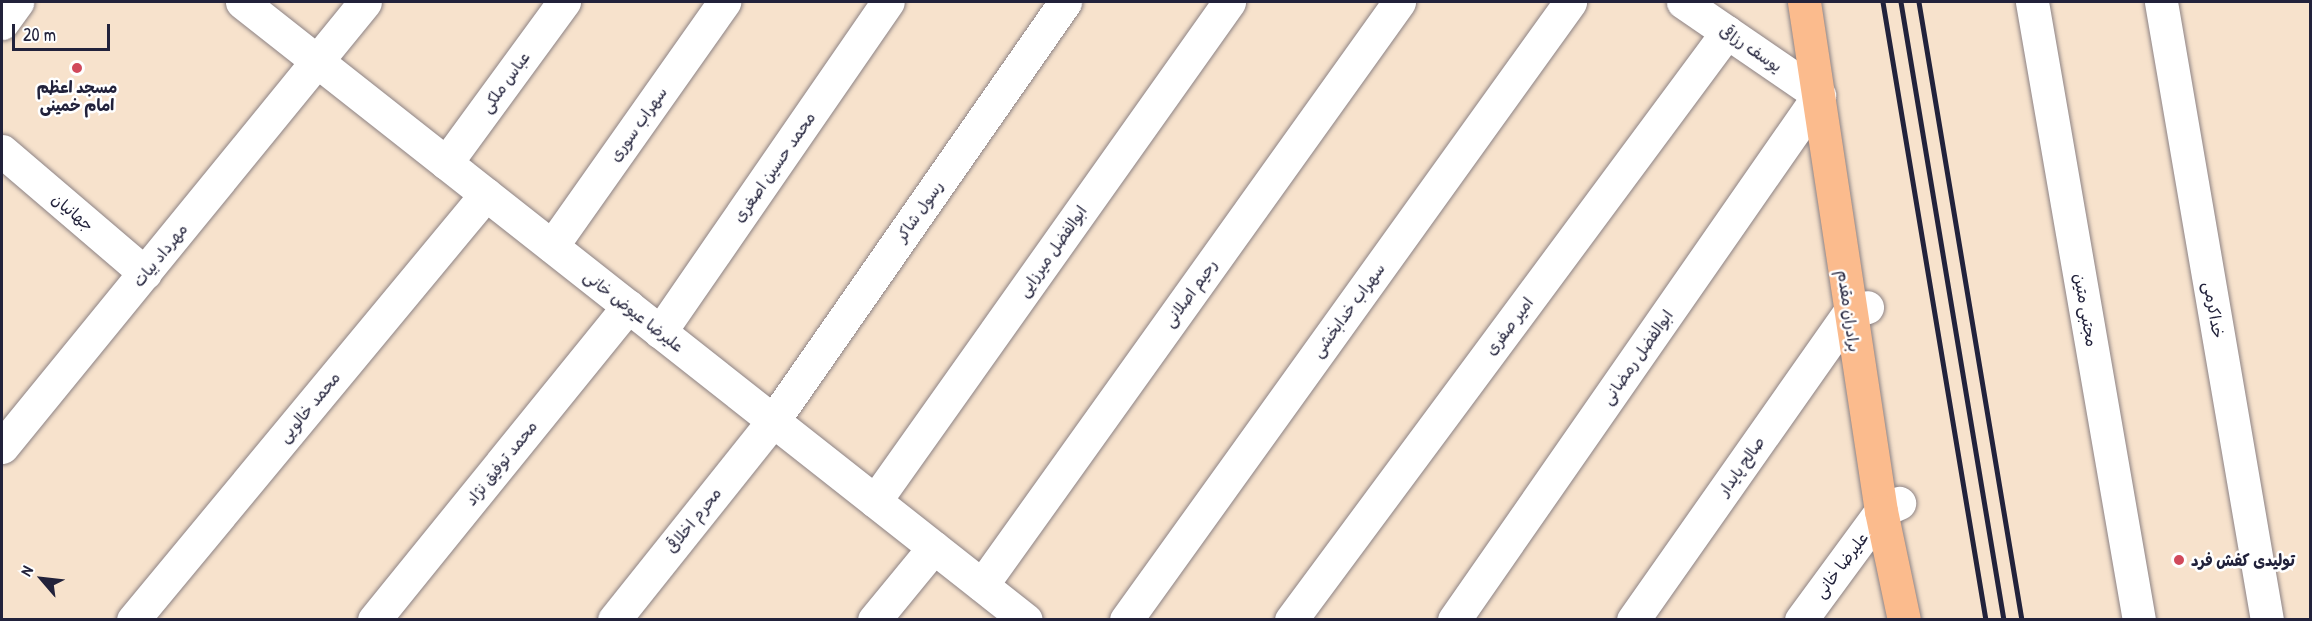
<!DOCTYPE html>
<html>
<head>
<meta charset="utf-8">
<style>
	body { margin:0 }
	#map { position:relative; width:2312px; height:621px; overflow:hidden; background:#f7e2cc; font-family:"Patrick Hand","Playpen Sans Arabic",sans-serif }
	div>[style] { position:absolute }
	[style*='--x'] { left:calc(var(--x)*1px); top:calc(var(--y)*1px); width:calc(var(--w)*1px); rotate:calc(var(--a)*1deg) }
	.roads { filter:drop-shadow(0 0 2px #8c8284) drop-shadow(0 0 2px #8c8284) }
	.minor>* { height:33px; margin:-16.5px; padding:0 16.5px; transform-origin:16.5px; border-radius:16.5px; background:#fff }
	.major>* { height:33px; margin:-16.5px; padding:0 16.5px; transform-origin:16.5px; border-radius:16.5px; background:#fbbb8d }
	.rail>* { height:4.5px; margin:-2.25px; padding:0 2.25px; transform-origin:2.25px; border-radius:2.25px; background:#22223b }
	.dots>* { width:16px; height:16px; translate:-50% -50%; box-sizing:border-box; border:3px solid #fff; border-radius:50% }
	span { translate:-50% -50%; white-space:nowrap; text-align:center; line-height:1.15; -webkit-text-stroke:5px #fff; paint-order:stroke }
	.street-label { font-size:16px; color:#22223b }
	.poi-label { font-size:16px; color:#22223b; font-weight:700 }
	.left { translate:0 -50%; text-align:left }
	.frame { position:absolute; inset:0; border:3px solid #22223b; pointer-events:none }
	.north { position:absolute; left:12px; top:549px; width:60px; height:60px; -webkit-text-stroke:4px #fff; paint-order:stroke; rotate:298deg; font-size:16px; font-weight:700; line-height:24px; text-align:center; color:#22223b }
	.north::after { content:''; display:block; margin:auto; width:21px; height:27px; background:#22223b; clip-path:polygon(50% 0,100% 100%,50% 72%,0 100%) }
	.scale { position:absolute; left:12px; top:24px; width:98px; height:27px; box-sizing:border-box; border:3px solid #22223b; border-top:0; padding-left:8px; font-size:18px; line-height:21px; white-space:nowrap; color:#22223b; -webkit-text-stroke:4px #fff; paint-order:stroke }
</style>
</head>
<body>
<div id="map">
	<div class="roads">
		<div class="minor">
			<div style="--x:242;--y:2;--w:998;--a:38.25"></div>
			<div style="--x:1683;--y:2;--w:165;--a:34.4"></div>
			<div style="--x:2032;--y:2;--w:627;--a:80.18"></div>
			<div style="--x:2161;--y:2;--w:627;--a:80.27"></div>
			<div style="--x:2;--y:23;--w:26;--a:-54"></div>
			<div style="--x:2;--y:151;--w:188;--a:40.5"></div>
			<div style="--x:446;--y:163;--w:200;--a:-53.8"></div>
			<div style="--x:552;--y:246;--w:299;--a:-54.8"></div>
			<div style="--x:660;--y:332;--w:401;--a:-55.4"></div>
			<div style="--x:2;--y:447;--w:574;--a:-50.79"></div>
			<div style="--x:875;--y:501;--w:612;--a:-54.65"></div>
			<div style="--x:982;--y:585;--w:717;--a:-54.43"></div>
			<div style="--x:133;--y:620;--w:553;--a:-50.35"></div>
			<div style="--x:374;--y:620;--w:404;--a:-51"></div>
			<div style="--x:614;--y:620;--w:255;--a:-51.4"></div>
			<div style="--x:773;--y:421;--w:511;--a:-55.13"></div>
			<div style="--x:874;--y:620;--w:94;--a:-50.6"></div>
			<div style="--x:1126;--y:620;--w:761;--a:-54.3"></div>
			<div style="--x:1291;--y:620;--w:732;--a:-53.44"></div>
			<div style="--x:1454;--y:620;--w:639;--a:-55.19"></div>
			<div style="--x:1633;--y:620;--w:375;--a:-54.9"></div>
			<div style="--x:1849;--y:313;--w:19;--a:-18"></div>
			<div style="--x:1801;--y:620;--w:135;--a:-53.7"></div>
			<div style="--x:1881;--y:511;--w:20;--a:-24"></div>
		</div>
		<div class="major">
			<div style="--x:1804;--y:2;--w:515;--a:81.4"></div>
			<div style="--x:1881;--y:511;--w:111;--a:78.1"></div>
		</div>
	</div>
	<div class="rail">
		<div style="--x:1883;--y:2;--w:627;--a:80.54"></div>
		<div style="--x:1901;--y:2;--w:627;--a:80.54"></div>
		<div style="--x:1919;--y:2;--w:627;--a:80.54"></div>
	</div>
	<div class="dots">
		<div style="left:77px;top:68px;background:#d1495b"></div>
		<div style="left:2179px;top:560px;background:#d1495b"></div>
	</div>
	<div class="street-label">
		<span style="left:1751px;top:48px;rotate:34deg">یوسف رزاقی</span>
		<span style="left:505px;top:82px;rotate:-54deg">عباس ملکی</span>
		<span style="left:638px;top:124px;rotate:-55deg">سهراب سوری</span>
		<span style="left:774px;top:167px;rotate:-55deg">محمد حسین اصغری</span>
		<span style="left:919px;top:211px;rotate:-55deg">رسول شاکر</span>
		<span style="left:73px;top:212px;rotate:40deg">جهانیان</span>
		<span style="left:1052px;top:251px;rotate:-55deg">ابوالفضل میرزایی</span>
		<span style="left:160px;top:255px;rotate:-51deg">مهرداد بیات</span>
		<span style="left:1190px;top:293px;rotate:-54deg">رحیم اصلانی</span>
		<span style="left:1348px;top:310px;rotate:-54deg">سهراب خدابخشی</span>
		<span style="left:2086px;top:310px;rotate:80deg">مجتبی متین</span>
		<span style="left:2214px;top:310px;rotate:80deg">خداکرمی</span>
		<span style="left:634px;top:311px;rotate:38deg">علیرضا عیوض خانی</span>
		<span style="left:1849px;top:311px;rotate:82deg">برادران مقدم</span>
		<span style="left:1509px;top:326px;rotate:-53deg">امیر صفری</span>
		<span style="left:1637px;top:357px;rotate:-55deg">ابوالفضل رمضانی</span>
		<span style="left:309px;top:407px;rotate:-50deg">محمد خالویی</span>
		<span style="left:501px;top:463px;rotate:-51deg">محمد توفیق ‌نژاد</span>
		<span style="left:1741px;top:466px;rotate:-55deg">صالح پایدار</span>
		<span style="left:693px;top:520px;rotate:-51deg">محرم اخلاقی</span>
		<span style="left:1841px;top:565px;rotate:-53deg">علیرضا خانی</span>
	</div>
	<div class="poi-label">
		<span style="left:77px;top:96px">مسجد اعظم<br>امام خمینی</span>
		<span class="left" style="left:2191px;top:560px">تولیدی کفش فرد</span>
	</div>
	<div class="frame"></div>
	<div class="north">N</div>
	<div class="scale">20 m</div>
</div>
</body>
</html>
